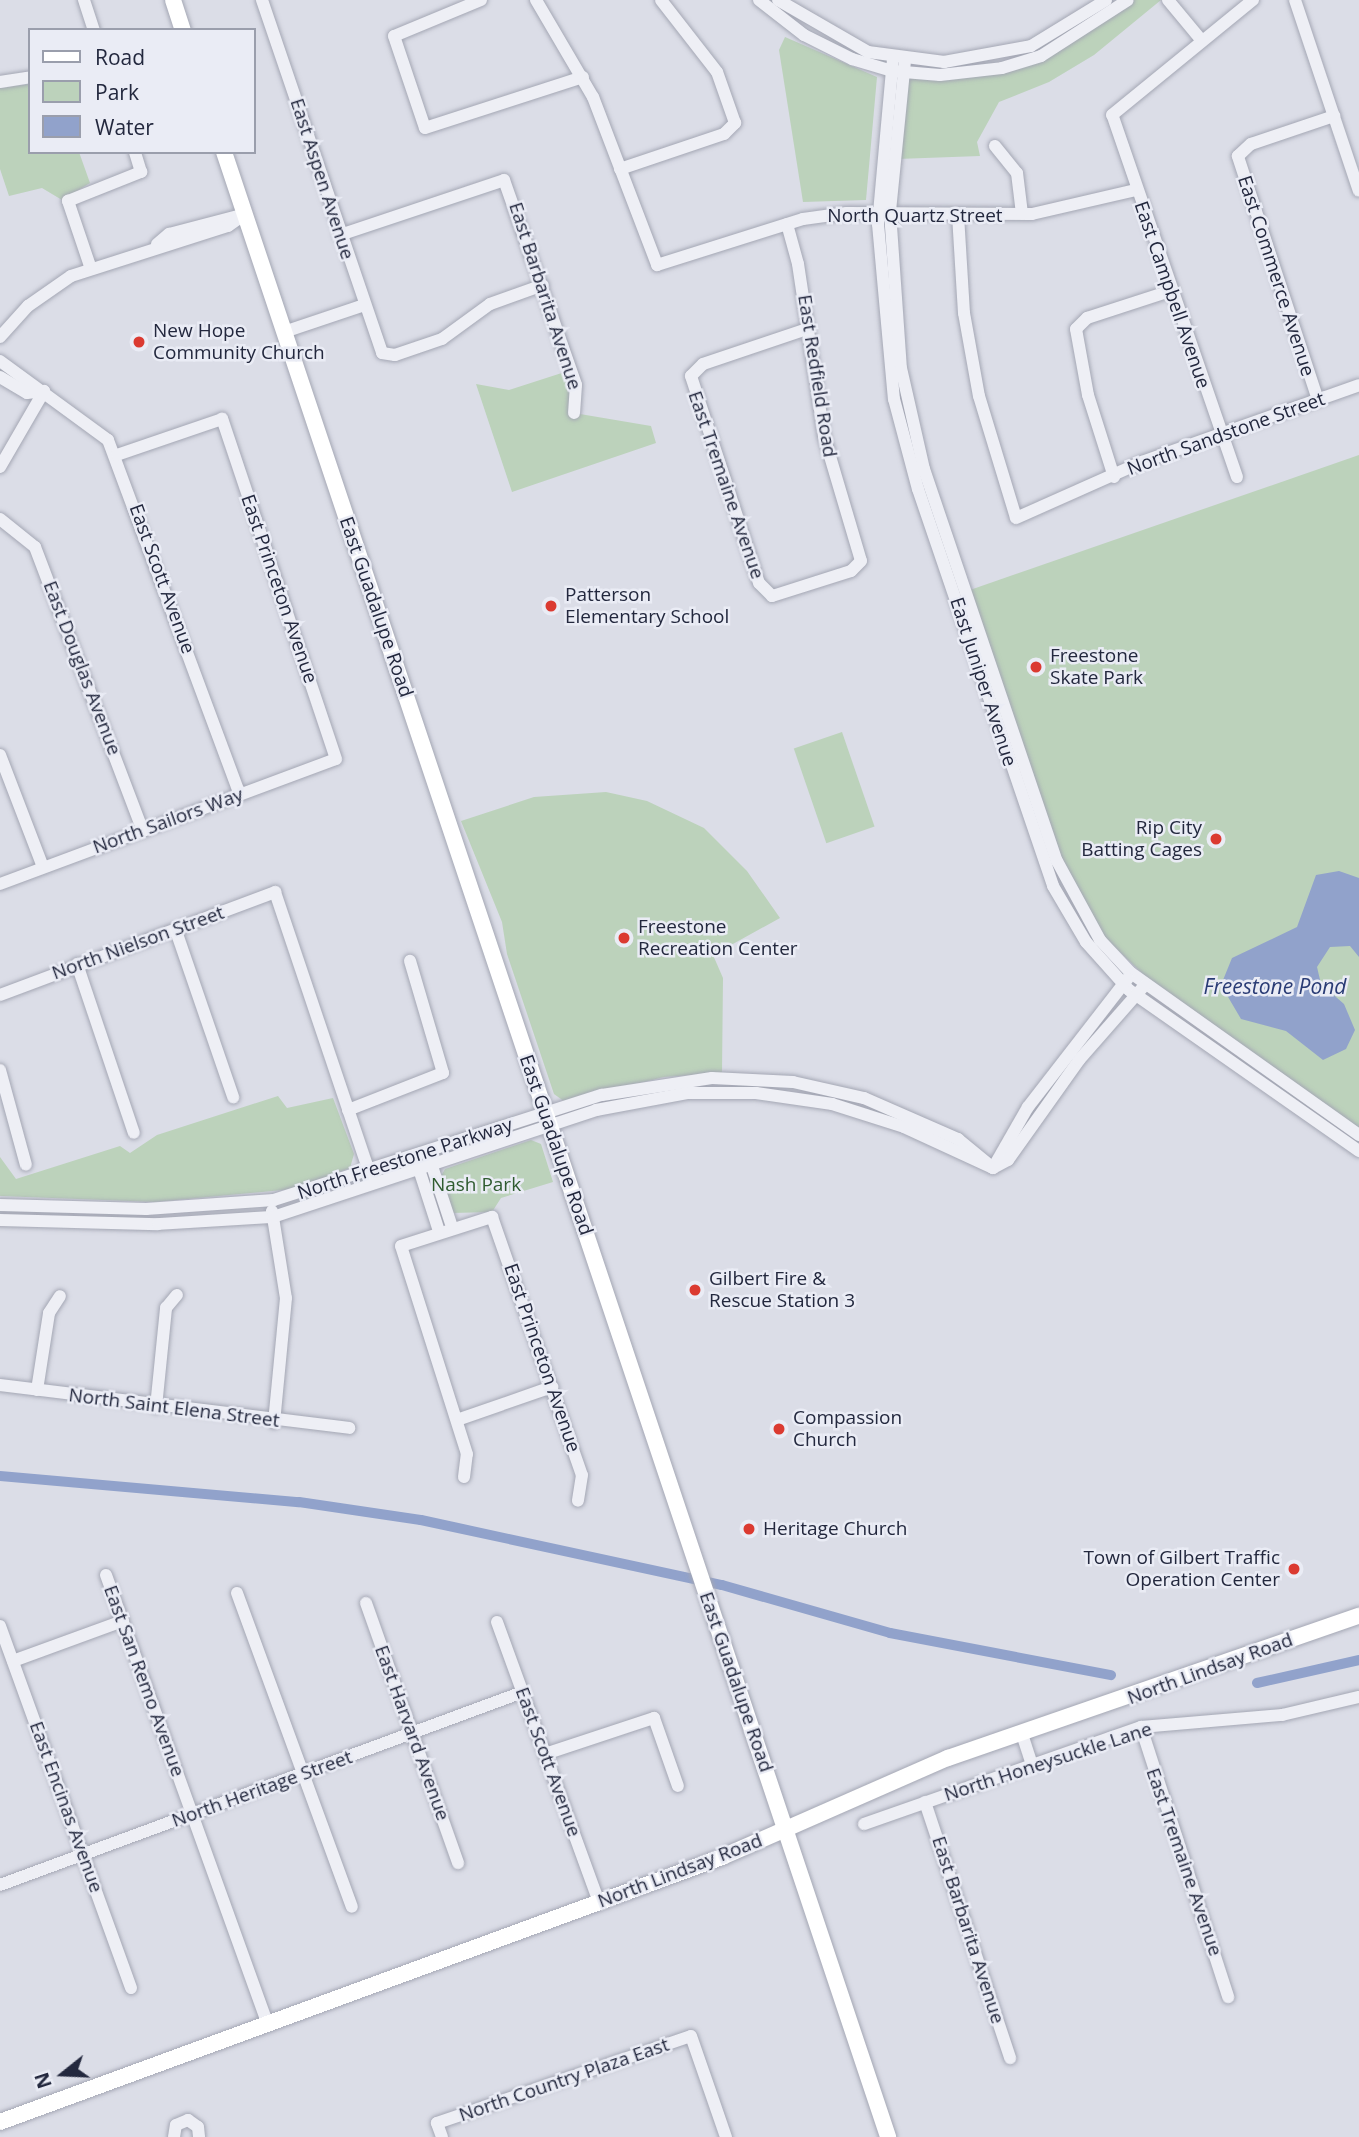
<!DOCTYPE html>
<html>
<head>
<meta charset="utf-8">
<style>
	body { margin:0 }
	#map { position:relative; width:1359px; height:2137px; overflow:hidden; background:#dbdde7; font-family:"Open Sans",sans-serif }
	div>[style] { position:absolute }
	[style*='--x'] { left:calc(var(--x)*1px); top:calc(var(--y)*1px); width:calc(var(--w)*1px); rotate:calc(var(--a)*1deg) }
	.green>* { inset:0; background:#bcd2bb; transform-origin:0 0 }
	.water>* { inset:0; background:#91a2cb }
	.canal>* { height:10px; margin:-5px; padding:0 5px; transform-origin:5px; border-radius:5px; background:#91a2cb }
	.roads { filter:drop-shadow(0 0 2px #a4a7b4) drop-shadow(0 0 2px #a4a7b4) }
	.minor>* { height:12px; margin:-6px; padding:0 6px; transform-origin:6px; border-radius:6px; background:#eeeff5 }
	.major>* { height:16px; margin:-8px; padding:0 8px; transform-origin:8px; border-radius:8px; background:#fff }
	.dots>* { width:19px; height:19px; translate:-50% -50%; box-sizing:border-box; border:4px solid #eaecf5; border-radius:50% }
	span { translate:-50% -50%; white-space:nowrap; text-align:center; line-height:1.15; -webkit-text-stroke:5px #eaecf5; paint-order:stroke }
	.street-label { font-size:19px; color:#23283e }
	.poi-label { font-size:19px; color:#23283e }
	.left { translate:0 -50%; text-align:left }
	.right { translate:-100% -50%; text-align:right }
	.park-label { font-size:19px; color:#2f5b30 }
	.water-label { font-size:21px; color:#2a3c75; font-style:italic }
	.legend { position:absolute; left:28px; top:28px; width:228px; height:126px; box-sizing:border-box; background:#eaecf5; border:2px solid #9a9eac; margin:0; padding:9px 12px; list-style:none; font-size:21px; color:#23283e }
	.legend li { display:flex; align-items:center; gap:14px; height:35px }
	.legend b { width:35px; border:2px solid #9a9eac }
	.north { position:absolute; left:28px; top:2039px; width:70px; height:70px; -webkit-text-stroke:5px #eaecf5; paint-order:stroke; rotate:252deg; font-size:19px; font-weight:700; line-height:28px; text-align:center; color:#23283e }
	.north::after { content:''; display:block; margin:auto; width:24px; height:32px; background:#23283e; clip-path:polygon(50% 0,100% 100%,50% 72%,0 100%) }
</style>
</head>
<body>
<div id="map">
	<div class="green">
		<div style="clip-path:polygon(1117px 0,1161px 0,1094px 55px,1049px 82px,999px 102px,977px 142px,980px 156px,897px 159px,905px 67px,946px 70px,1016px 60px,1054px 44px)"></div>
		<div style="clip-path:polygon(785px 37px,877px 77px,866px 200px,803px 202px,779px 50px)"></div>
		<div style="clip-path:polygon(30px 84px,30px 152px,79px 152px,90px 183px,62px 200px,42px 188px,9px 196px,0 169px,0 88px)"></div>
		<div style="clip-path:polygon(571px 370px,574px 413px,651px 426px,656px 443px,512px 492px,476px 384px,509px 390px)"></div>
		<div style="clip-path:polygon(1359px 455px,1359px 1129px,1162px 992px,1102px 935px,1061px 856px,970px 590px)"></div>
		<div style="left:842px;top:732px;width:100px;height:51px;rotate:71deg"></div>
		<div style="clip-path:polygon(606px 792px,647px 801px,704px 828px,747px 871px,780px 918px,713px 955px,723px 978px,722px 1073px,664px 1077px,565px 1102px,554px 1094px,507px 954px,502px 922px,461px 821px,534px 797px)"></div>
		<div style="clip-path:polygon(278px 1096px,287px 1108px,333px 1098px,354px 1154px,350px 1168px,293px 1189px,155px 1202px,0 1196px,0 1157px,16px 1179px,120px 1146px,130px 1153px,157px 1135px)"></div>
		<div style="clip-path:polygon(531px 1140px,541px 1144px,553px 1182px,501px 1198px,492px 1212px,452px 1213px,440px 1178px,445px 1169px)"></div>
	</div>
	<div class="water">
		<div style="clip-path:polygon(1339px 871px,1359px 878px,1359px 957px,1350px 946px,1330px 947px,1317px 967px,1321px 984px,1344px 1004px,1355px 1030px,1346px 1049px,1323px 1060px,1286px 1031px,1241px 1019px,1221px 985px,1232px 958px,1297px 927px,1316px 875px)"></div>
	</div>
	<div class="canal">
		<div style="--x:0;--y:1476;--w:300;--a:5"></div>
		<div style="--x:299;--y:1502;--w:123;--a:8.4"></div>
		<div style="--x:421;--y:1520;--w:308;--a:12.2"></div>
		<div style="--x:722;--y:1585;--w:175;--a:15.9"></div>
		<div style="--x:890;--y:1633;--w:225;--a:10.8"></div>
		<div style="--x:1257;--y:1683;--w:105;--a:-12.7"></div>
	</div>
	<div class="roads">
		<div class="minor">
			<div style="--x:84;--y:0;--w:32;--a:72"></div>
			<div style="--x:262;--y:0;--w:373;--a:71.2"></div>
			<div style="--x:382;--y:353;--w:13;--a:9"></div>
			<div style="--x:395;--y:355;--w:50;--a:-18.8"></div>
			<div style="--x:442;--y:339;--w:59;--a:-36.1"></div>
			<div style="--x:490;--y:304;--w:56;--a:-19.7"></div>
			<div style="--x:481;--y:0;--w:94;--a:157.5"></div>
			<div style="--x:394;--y:36;--w:97;--a:71.4"></div>
			<div style="--x:425;--y:128;--w:166;--a:-17.9"></div>
			<div style="--x:536;--y:0;--w:113;--a:59.6"></div>
			<div style="--x:593;--y:97;--w:180;--a:69.1"></div>
			<div style="--x:657;--y:265;--w:153;--a:-17.5"></div>
			<div style="--x:803;--y:219;--w:44;--a:-7.8"></div>
			<div style="--x:847;--y:213;--w:185;--a:0.3"></div>
			<div style="--x:1032;--y:214;--w:107;--a:-13"></div>
			<div style="--x:759;--y:0;--w:57;--a:37.9"></div>
			<div style="--x:804;--y:35;--w:54;--a:26.6"></div>
			<div style="--x:852;--y:59;--w:42;--a:16.7"></div>
			<div style="--x:892;--y:71;--w:48;--a:4.8"></div>
			<div style="--x:940;--y:75;--w:62;--a:-6.4"></div>
			<div style="--x:1002;--y:68;--w:41;--a:-17.1"></div>
			<div style="--x:1041;--y:56;--w:103;--a:-32.8"></div>
			<div style="--x:778;--y:0;--w:104;--a:30"></div>
			<div style="--x:868;--y:52;--w:77;--a:7.5"></div>
			<div style="--x:944;--y:62;--w:88;--a:-10.4"></div>
			<div style="--x:1031;--y:46;--w:88;--a:-31.5"></div>
			<div style="--x:1168;--y:0;--w:53;--a:50.3"></div>
			<div style="--x:1295;--y:0;--w:201;--a:71.5"></div>
			<div style="--x:893;--y:59;--w:166;--a:95.2"></div>
			<div style="--x:878;--y:224;--w:176;--a:84.8"></div>
			<div style="--x:894;--y:399;--w:93;--a:75.1"></div>
			<div style="--x:918;--y:489;--w:419;--a:71.2"></div>
			<div style="--x:1053;--y:886;--w:65;--a:59.5"></div>
			<div style="--x:1086;--y:942;--w:64;--a:48.1"></div>
			<div style="--x:1129;--y:990;--w:281;--a:35"></div>
			<div style="--x:905;--y:61;--w:152;--a:95.7"></div>
			<div style="--x:890;--y:212;--w:156;--a:86"></div>
			<div style="--x:901;--y:368;--w:104;--a:77.2"></div>
			<div style="--x:924;--y:469;--w:414;--a:71.3"></div>
			<div style="--x:1057;--y:861;--w:90;--a:61.4"></div>
			<div style="--x:1100;--y:940;--w:45;--a:46.8"></div>
			<div style="--x:1131;--y:973;--w:280;--a:35.4"></div>
			<div style="--x:0;--y:82;--w:30;--a:-9"></div>
			<div style="--x:995;--y:146;--w:35;--a:51"></div>
			<div style="--x:1017;--y:173;--w:41;--a:83"></div>
			<div style="--x:620;--y:169;--w:110;--a:-18.6"></div>
			<div style="--x:724;--y:134;--w:16;--a:-45"></div>
			<div style="--x:735;--y:123;--w:54;--a:-109.4"></div>
			<div style="--x:717;--y:72;--w:91;--a:-127.9"></div>
			<div style="--x:958;--y:215;--w:98;--a:86.5"></div>
			<div style="--x:964;--y:313;--w:84;--a:79.8"></div>
			<div style="--x:979;--y:396;--w:127;--a:73.1"></div>
			<div style="--x:1016;--y:518;--w:138;--a:-24"></div>
			<div style="--x:1142;--y:462;--w:230;--a:-19.5"></div>
			<div style="--x:787;--y:224;--w:41;--a:74.6"></div>
			<div style="--x:798;--y:264;--w:174;--a:81.4"></div>
			<div style="--x:824;--y:436;--w:130;--a:73.5"></div>
			<div style="--x:861;--y:561;--w:14;--a:135"></div>
			<div style="--x:851;--y:571;--w:83;--a:162.4"></div>
			<div style="--x:772;--y:596;--w:18;--a:-135"></div>
			<div style="--x:759;--y:583;--w:218;--a:-108.2"></div>
			<div style="--x:691;--y:376;--w:17;--a:-45"></div>
			<div style="--x:703;--y:364;--w:110;--a:-18.6"></div>
			<div style="--x:340;--y:235;--w:173;--a:-18.5"></div>
			<div style="--x:504;--y:180;--w:217;--a:70.6"></div>
			<div style="--x:576;--y:385;--w:28;--a:94"></div>
			<div style="--x:157;--y:244;--w:16;--a:-40"></div>
			<div style="--x:169;--y:234;--w:75;--a:-14.6"></div>
			<div style="--x:90;--y:266;--w:69;--a:-108.7"></div>
			<div style="--x:68;--y:201;--w:79;--a:-21.7"></div>
			<div style="--x:141;--y:172;--w:21;--a:-107"></div>
			<div style="--x:284;--y:332;--w:84;--a:-18.6"></div>
			<div style="--x:0;--y:337;--w:42;--a:-47.9"></div>
			<div style="--x:28;--y:306;--w:52;--a:-34.9"></div>
			<div style="--x:71;--y:276;--w:165;--a:-17.7"></div>
			<div style="--x:228;--y:226;--w:21;--a:-35"></div>
			<div style="--x:0;--y:361;--w:134;--a:36.2"></div>
			<div style="--x:108;--y:440;--w:378;--a:69.6"></div>
			<div style="--x:0;--y:377;--w:31;--a:31"></div>
			<div style="--x:27;--y:393;--w:17;--a:-7"></div>
			<div style="--x:1318;--y:400;--w:257;--a:-108.2"></div>
			<div style="--x:1238;--y:156;--w:18;--a:-43"></div>
			<div style="--x:1251;--y:144;--w:88;--a:-18.6"></div>
			<div style="--x:0;--y:467;--w:88;--a:-59.9"></div>
			<div style="--x:1114;--y:477;--w:86;--a:-107.6"></div>
			<div style="--x:1088;--y:395;--w:67;--a:-100.3"></div>
			<div style="--x:1076;--y:329;--w:16;--a:-45"></div>
			<div style="--x:1087;--y:318;--w:87;--a:-18"></div>
			<div style="--x:1237;--y:477;--w:383;--a:-109"></div>
			<div style="--x:1112;--y:115;--w:182;--a:-39.2"></div>
			<div style="--x:0;--y:519;--w:45;--a:38.7"></div>
			<div style="--x:35;--y:547;--w:304;--a:69.2"></div>
			<div style="--x:0;--y:755;--w:120;--a:69"></div>
			<div style="--x:0;--y:884;--w:358;--a:-20.4"></div>
			<div style="--x:336;--y:759;--w:359;--a:-108.5"></div>
			<div style="--x:222;--y:419;--w:111;--a:161.1"></div>
			<div style="--x:176;--y:931;--w:176;--a:71"></div>
			<div style="--x:77;--y:964;--w:178;--a:71.4"></div>
			<div style="--x:0;--y:995;--w:294;--a:-20.5"></div>
			<div style="--x:275;--y:892;--w:301;--a:71.4"></div>
			<div style="--x:0;--y:1070;--w:98;--a:74.7"></div>
			<div style="--x:348;--y:1110;--w:102;--a:-21.3"></div>
			<div style="--x:443;--y:1073;--w:117;--a:-106.4"></div>
			<div style="--x:429;--y:1157;--w:74;--a:71.8"></div>
			<div style="--x:417;--y:1163;--w:71;--a:72.1"></div>
			<div style="--x:993;--y:1168;--w:70;--a:-60.2"></div>
			<div style="--x:1028;--y:1107;--w:163;--a:-52.2"></div>
			<div style="--x:0;--y:1205;--w:146;--a:1.6"></div>
			<div style="--x:146;--y:1209;--w:128;--a:-4"></div>
			<div style="--x:274;--y:1200;--w:344;--a:-17.8"></div>
			<div style="--x:602;--y:1095;--w:111;--a:-8.8"></div>
			<div style="--x:712;--y:1078;--w:81;--a:2.8"></div>
			<div style="--x:793;--y:1082;--w:73;--a:12.7"></div>
			<div style="--x:864;--y:1098;--w:103;--a:23.6"></div>
			<div style="--x:958;--y:1139;--w:45;--a:39.6"></div>
			<div style="--x:272;--y:1211;--w:88;--a:80.9"></div>
			<div style="--x:286;--y:1298;--w:125;--a:95.5"></div>
			<div style="--x:0;--y:1220;--w:158;--a:1.5"></div>
			<div style="--x:158;--y:1224;--w:115;--a:-3.5"></div>
			<div style="--x:273;--y:1217;--w:340;--a:-18.3"></div>
			<div style="--x:596;--y:1110;--w:94;--a:-10.5"></div>
			<div style="--x:688;--y:1093;--w:68;--a:0"></div>
			<div style="--x:756;--y:1093;--w:77;--a:8.2"></div>
			<div style="--x:832;--y:1104;--w:76;--a:17.7"></div>
			<div style="--x:904;--y:1127;--w:98;--a:24.7"></div>
			<div style="--x:993;--y:1168;--w:17;--a:-28"></div>
			<div style="--x:1008;--y:1160;--w:123;--a:-54.6"></div>
			<div style="--x:1079;--y:1060;--w:100;--a:-48.7"></div>
			<div style="--x:0;--y:1385;--w:352;--a:7"></div>
			<div style="--x:37;--y:1390;--w:78;--a:-81.1"></div>
			<div style="--x:49;--y:1313;--w:20;--a:-57"></div>
			<div style="--x:156;--y:1407;--w:100;--a:-84.2"></div>
			<div style="--x:166;--y:1308;--w:17;--a:-50"></div>
			<div style="--x:457;--y:1420;--w:101;--a:-19.2"></div>
			<div style="--x:464;--y:1477;--w:23;--a:-83"></div>
			<div style="--x:467;--y:1454;--w:218;--a:-107.6"></div>
			<div style="--x:401;--y:1246;--w:96;--a:-17.7"></div>
			<div style="--x:492;--y:1217;--w:273;--a:70.8"></div>
			<div style="--x:582;--y:1475;--w:26;--a:99"></div>
			<div style="--x:106;--y:1575;--w:477;--a:70.2"></div>
			<div style="--x:237;--y:1593;--w:334;--a:69.9"></div>
			<div style="--x:366;--y:1603;--w:276;--a:70.5"></div>
			<div style="--x:497;--y:1622;--w:299;--a:70"></div>
			<div style="--x:0;--y:1626;--w:385;--a:70.1"></div>
			<div style="--x:13;--y:1661;--w:117;--a:-20"></div>
			<div style="--x:1141;--y:1727;--w:284;--a:72.1"></div>
			<div style="--x:1022;--y:1734;--w:33;--a:72"></div>
			<div style="--x:545;--y:1754;--w:115;--a:-18.3"></div>
			<div style="--x:654;--y:1718;--w:72;--a:70.6"></div>
			<div style="--x:925;--y:1802;--w:270;--a:71.6"></div>
			<div style="--x:864;--y:1824;--w:293;--a:-19.3"></div>
			<div style="--x:1141;--y:1727;--w:142;--a:-4.9"></div>
			<div style="--x:1282;--y:1715;--w:79;--a:-13.2"></div>
			<div style="--x:0;--y:1885;--w:557;--a:-20.26"></div>
			<div style="--x:174;--y:2137;--w:12;--a:-81"></div>
			<div style="--x:176;--y:2125;--w:13;--a:-23"></div>
			<div style="--x:188;--y:2120;--w:12;--a:35"></div>
			<div style="--x:198;--y:2127;--w:10;--a:84"></div>
			<div style="--x:442;--y:2137;--w:15;--a:-110"></div>
			<div style="--x:437;--y:2123;--w:268;--a:-18.9"></div>
			<div style="--x:691;--y:2036;--w:107;--a:70.9"></div>
		</div>
		<div class="major">
			<div style="--x:173;--y:0;--w:32;--a:72"></div>
			<div style="--x:224;--y:152;--w:2093;--a:71.5"></div>
			<div style="--x:0;--y:2122;--w:769;--a:-20.15"></div>
			<div style="--x:722;--y:1857;--w:247;--a:-23.7"></div>
			<div style="--x:948;--y:1758;--w:435;--a:-19.1"></div>
		</div>
	</div>
	<div class="dots">
		<div style="left:139px;top:342px;background:#db3a31"></div>
		<div style="left:551px;top:606px;background:#db3a31"></div>
		<div style="left:1036px;top:667px;background:#db3a31"></div>
		<div style="left:1216px;top:839px;background:#db3a31"></div>
		<div style="left:624px;top:938px;background:#db3a31"></div>
		<div style="left:695px;top:1290px;background:#db3a31"></div>
		<div style="left:779px;top:1429px;background:#db3a31"></div>
		<div style="left:749px;top:1529px;background:#db3a31"></div>
		<div style="left:1294px;top:1569px;background:#db3a31"></div>
	</div>
	<div class="street-label">
		<span style="left:322px;top:179px;rotate:72deg">East Aspen Avenue</span>
		<span style="left:915px;top:216px">North Quartz Street</span>
		<span style="left:1276px;top:276px;rotate:72deg">East Commerce Avenue</span>
		<span style="left:1172px;top:295px;rotate:71deg">East Campbell Avenue</span>
		<span style="left:545px;top:296px;rotate:72deg">East Barbarita Avenue</span>
		<span style="left:817px;top:376px;rotate:81deg">East Redfield Road</span>
		<span style="left:1226px;top:434px;rotate:-20deg">North Sandstone Street</span>
		<span style="left:726px;top:485px;rotate:71deg">East Tremaine Avenue</span>
		<span style="left:162px;top:579px;rotate:70deg">East Scott Avenue</span>
		<span style="left:279px;top:589px;rotate:71deg">East Princeton Avenue</span>
		<span style="left:376px;top:607px;rotate:71deg">East Guadalupe Road</span>
		<span style="left:82px;top:668px;rotate:69deg">East Douglas Avenue</span>
		<span style="left:983px;top:682px;rotate:72deg">East Juniper Avenue</span>
		<span style="left:168px;top:821px;rotate:-20deg">North Sailors Way</span>
		<span style="left:138px;top:943px;rotate:-20deg">North Nielson Street</span>
		<span style="left:556px;top:1145px;rotate:71deg">East Guadalupe Road</span>
		<span style="left:405px;top:1159px;rotate:-18deg">North Freestone Parkway</span>
		<span style="left:542px;top:1358px;rotate:71deg">East Princeton Avenue</span>
		<span style="left:174px;top:1408px;rotate:7deg">North Saint Elena Street</span>
		<span style="left:1210px;top:1669px;rotate:-20deg">North Lindsay Road</span>
		<span style="left:144px;top:1681px;rotate:70deg">East San Remo Avenue</span>
		<span style="left:736px;top:1682px;rotate:71deg">East Guadalupe Road</span>
		<span style="left:412px;top:1733px;rotate:70deg">East Harvard Avenue</span>
		<span style="left:548px;top:1762px;rotate:70deg">East Scott Avenue</span>
		<span style="left:1048px;top:1762px;rotate:-18deg">North Honeysuckle Lane</span>
		<span style="left:262px;top:1789px;rotate:-20deg">North Heritage Street</span>
		<span style="left:66px;top:1807px;rotate:70deg">East Encinas Avenue</span>
		<span style="left:1184px;top:1862px;rotate:71deg">East Tremaine Avenue</span>
		<span style="left:680px;top:1871px;rotate:-21deg">North Lindsay Road</span>
		<span style="left:968px;top:1930px;rotate:72deg">East Barbarita Avenue</span>
		<span style="left:564px;top:2080px;rotate:-19deg">North Country Plaza East</span>
	</div>
	<div class="poi-label">
		<span class="left" style="left:153px;top:342px">New Hope<br>Community Church</span>
		<span class="left" style="left:565px;top:606px">Patterson<br>Elementary School</span>
		<span class="left" style="left:1050px;top:667px">Freestone<br>Skate Park</span>
		<span class="right" style="left:1202px;top:839px">Rip City<br>Batting Cages</span>
		<span class="left" style="left:638px;top:938px">Freestone<br>Recreation Center</span>
		<span class="left" style="left:709px;top:1290px">Gilbert Fire &amp;<br>Rescue Station 3</span>
		<span class="left" style="left:793px;top:1429px">Compassion<br>Church</span>
		<span class="left" style="left:763px;top:1529px">Heritage Church</span>
		<span class="right" style="left:1280px;top:1569px">Town of Gilbert Traffic<br>Operation Center</span>
	</div>
	<div class="park-label">
		<span style="left:476px;top:1185px">Nash Park</span>
	</div>
	<div class="water-label">
		<span style="left:1275px;top:986px">Freestone Pond</span>
	</div>
	<ul class="legend">
	<li><b style="height:9px;background:#fff"></b>Road</li>
	<li><b style="height:19px;background:#bcd2bb"></b>Park</li>
	<li><b style="height:19px;background:#91a2cb"></b>Water</li>
	</ul>
	<div class="north">N</div>
</div>
</body>
</html>
